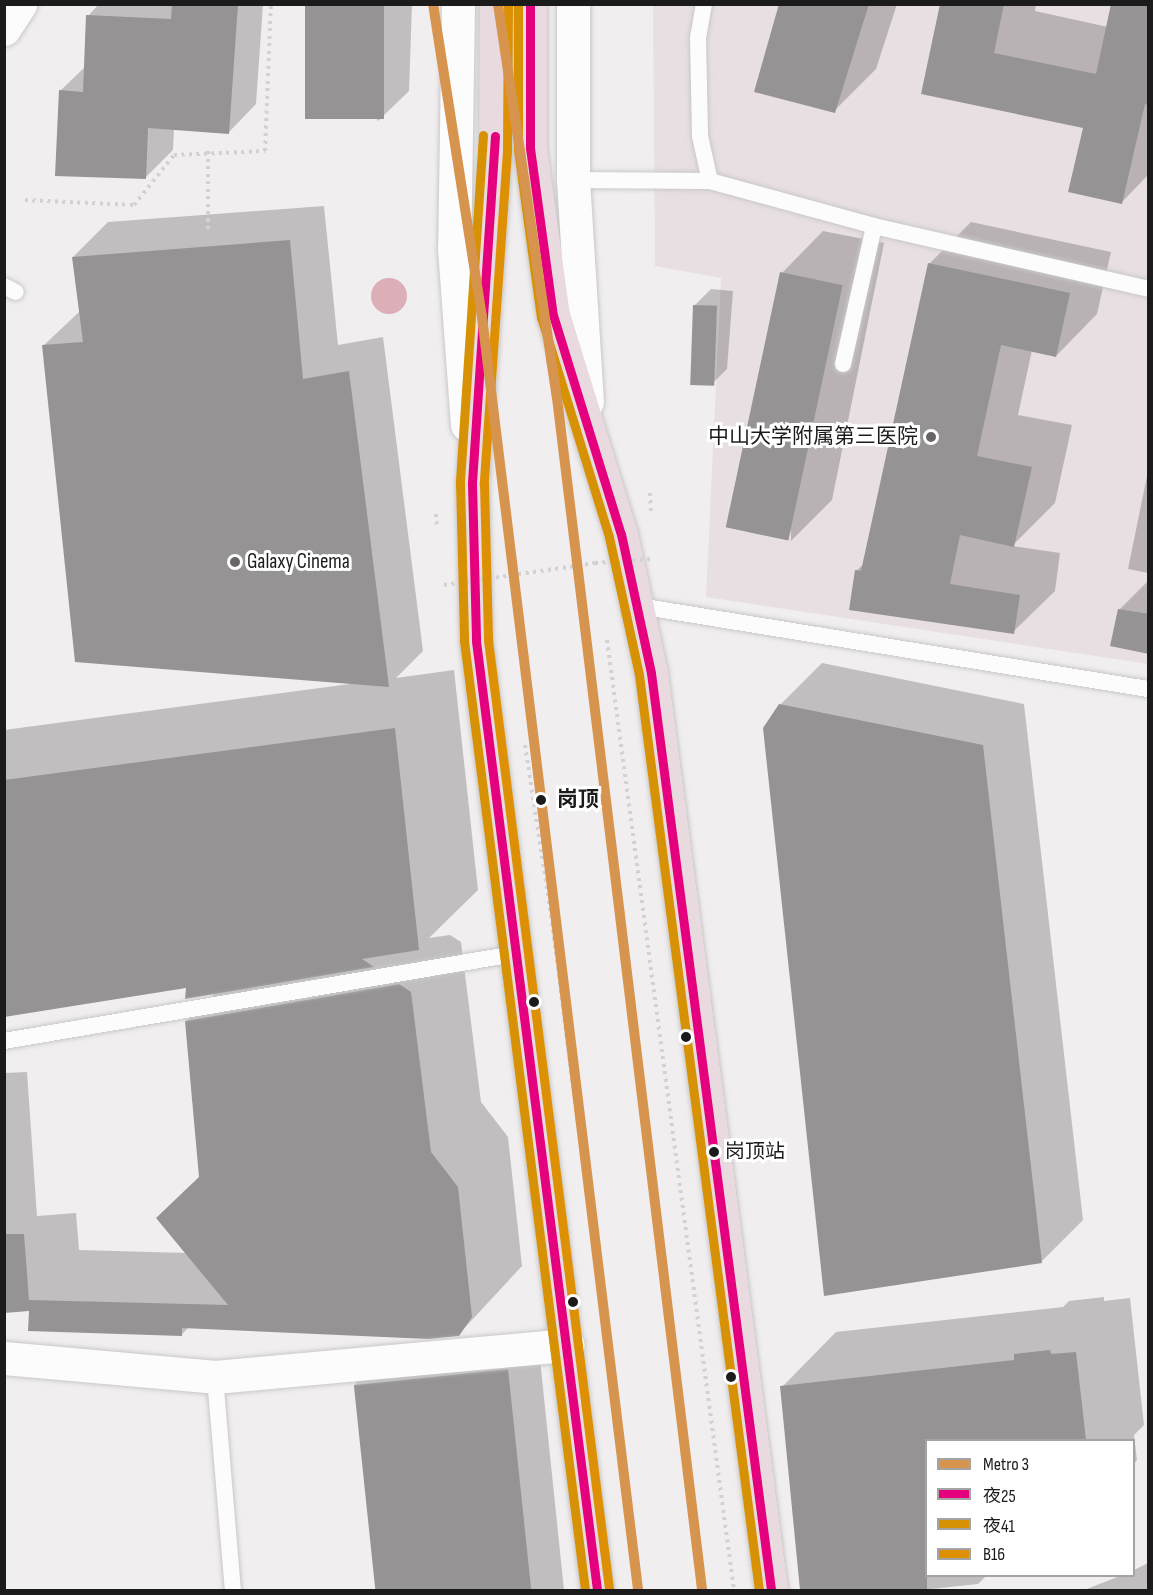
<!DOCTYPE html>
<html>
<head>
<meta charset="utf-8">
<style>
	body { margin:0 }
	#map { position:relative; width:1153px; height:1595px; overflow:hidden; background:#f1eeef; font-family:"Sofia Sans Condensed","Noto Sans SC",sans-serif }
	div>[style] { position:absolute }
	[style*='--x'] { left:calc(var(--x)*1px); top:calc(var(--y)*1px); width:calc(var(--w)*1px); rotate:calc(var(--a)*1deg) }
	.built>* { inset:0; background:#e8dfe2 }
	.water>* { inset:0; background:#dbaeb8 }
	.round { border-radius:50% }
	.shadow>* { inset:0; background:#0003 }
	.building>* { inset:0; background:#969394; transform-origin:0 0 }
	.path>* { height:4px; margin-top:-2px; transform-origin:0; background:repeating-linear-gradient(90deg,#d3d2d2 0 3px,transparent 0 7.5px) }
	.roads { filter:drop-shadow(0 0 2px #c9c8c8) drop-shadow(0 0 2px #c9c8c8) }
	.service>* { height:16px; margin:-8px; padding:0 8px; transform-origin:8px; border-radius:8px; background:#fdfcfd }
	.minor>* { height:33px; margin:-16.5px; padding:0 16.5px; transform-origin:16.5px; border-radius:16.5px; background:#fdfcfd }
	.secondary>* { height:33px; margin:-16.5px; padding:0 16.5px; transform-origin:16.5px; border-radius:16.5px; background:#fdfcfd }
	.trunk>* { height:33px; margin:-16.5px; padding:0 16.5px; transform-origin:16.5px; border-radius:16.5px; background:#e8dade }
	.path-bridge>* { height:4px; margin-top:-2px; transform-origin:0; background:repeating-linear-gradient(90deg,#d3d2d2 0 3px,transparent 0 7.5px) }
	.bus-1>* { height:9px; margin:-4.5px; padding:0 4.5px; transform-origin:4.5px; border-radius:4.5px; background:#e5007d }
	.bus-2>* { height:9px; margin:-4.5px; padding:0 4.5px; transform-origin:4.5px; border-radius:4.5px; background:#d69104 }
	.bus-3>* { height:9px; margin:-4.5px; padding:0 4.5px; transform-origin:4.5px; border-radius:4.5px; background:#dd9004 }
	.metro-1>* { height:10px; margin:-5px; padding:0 5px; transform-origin:5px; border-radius:5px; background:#d7944e }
	.dots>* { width:16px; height:16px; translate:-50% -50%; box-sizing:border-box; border:3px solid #fff; border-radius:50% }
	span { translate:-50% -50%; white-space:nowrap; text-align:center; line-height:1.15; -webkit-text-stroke:6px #fff; paint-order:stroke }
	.bus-label { font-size:20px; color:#1c1b1b }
	.left { translate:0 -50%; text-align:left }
	.poi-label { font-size:21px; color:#1c1b1b }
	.right { translate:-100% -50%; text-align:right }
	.stop-label { font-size:21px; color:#1c1b1b; font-weight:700 }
	.frame { position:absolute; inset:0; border:6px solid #1c1b1b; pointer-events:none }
	.legend { position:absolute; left:925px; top:1439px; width:210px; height:138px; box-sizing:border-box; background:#fff; border:2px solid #a4a4a4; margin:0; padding:8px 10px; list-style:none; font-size:18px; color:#1c1b1b }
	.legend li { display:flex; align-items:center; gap:12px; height:30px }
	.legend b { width:30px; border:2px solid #a4a4a4 }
</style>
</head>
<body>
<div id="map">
	<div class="built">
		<div style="clip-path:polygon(653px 5px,1148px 5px,1148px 664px,706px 597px,721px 278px,655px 266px)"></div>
	</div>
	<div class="water">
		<div class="round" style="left:371px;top:278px;width:36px;height:36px"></div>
	</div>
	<div class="shadow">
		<div style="clip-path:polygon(99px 4px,263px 4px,256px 104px,229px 132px,174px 128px,173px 150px,145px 178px,60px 91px,86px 66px,88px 16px)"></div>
		<div style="clip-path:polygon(306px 4px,412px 4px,409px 91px,378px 121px)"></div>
		<div style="clip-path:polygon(781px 4px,897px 4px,876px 69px,834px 111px)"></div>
		<div style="clip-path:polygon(942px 4px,1036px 4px,1035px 11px,1108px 27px,1148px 4px,1148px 175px,1121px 203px,1085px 127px,923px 93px)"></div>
		<div style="clip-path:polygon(324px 206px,338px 345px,383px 337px,423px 651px,396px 678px,454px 670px,478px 890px,429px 938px,450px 935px,461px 942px,481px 1102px,508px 1137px,522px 1266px,458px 1335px,189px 1327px,182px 1334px,30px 1309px,4px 1311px,4px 1073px,27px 1072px,37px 1216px,76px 1213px,79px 1250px,187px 1253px,200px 1176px,186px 1021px,215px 993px,187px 986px,4px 1016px,4px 730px,350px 684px,43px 346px,80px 311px,73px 257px,108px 222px)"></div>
		<div style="clip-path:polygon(971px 222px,1111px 252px,1097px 314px,1056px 356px,1032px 350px,1018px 415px,1072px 425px,1055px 503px,1012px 546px,1060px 553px,1055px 591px,1013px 632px,856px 571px,865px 563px,929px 264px)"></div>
		<div style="clip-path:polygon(823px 231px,884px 243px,832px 500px,791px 541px,782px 273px)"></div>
		<div style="clip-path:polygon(711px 289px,733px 291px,727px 369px,711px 385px,695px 305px)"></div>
		<div style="clip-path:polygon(1148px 471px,1148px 573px,1128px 569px)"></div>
		<div style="clip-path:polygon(1148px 581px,1148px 652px,1119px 610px)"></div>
		<div style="clip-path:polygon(822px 663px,1024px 704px,1083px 1220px,1041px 1262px,780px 705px)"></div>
		<div style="clip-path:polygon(1104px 1297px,1104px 1301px,1130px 1298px,1144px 1425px,1134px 1435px,1137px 1460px,1134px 1464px,1134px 1440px,926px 1440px,926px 1576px,986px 1576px,978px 1584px,922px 1590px,801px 1590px,782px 1387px,836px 1332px,1063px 1307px,1069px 1301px)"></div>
		<div style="clip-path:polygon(538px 1340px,564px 1590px,376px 1590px,355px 1384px,386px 1353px)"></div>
		<div style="clip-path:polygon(1148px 1563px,1148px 1590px,1084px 1590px,1120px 1576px,1134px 1576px,1134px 1570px)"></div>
	</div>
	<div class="building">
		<div style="clip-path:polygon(172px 4px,238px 4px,229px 134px,148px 128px,146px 179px,55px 176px,59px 90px,83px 92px,86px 15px,171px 19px)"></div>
		<div style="left:305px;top:4px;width:79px;height:115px"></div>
		<div style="clip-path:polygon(779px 4px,869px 4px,835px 113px,754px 92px)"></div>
		<div style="clip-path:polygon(940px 4px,1004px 4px,994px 53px,1096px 74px,1111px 4px,1149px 4px,1149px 105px,1145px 104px,1122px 204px,1068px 192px,1083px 128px,921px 94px)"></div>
		<div style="clip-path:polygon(290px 240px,303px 379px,349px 371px,389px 687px,75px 662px,42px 345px,83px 342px,72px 257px)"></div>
		<div style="clip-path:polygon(928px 263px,1070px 293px,1056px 357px,1001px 345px,977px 456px,1032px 467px,1014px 547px,960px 535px,950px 584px,1020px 595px,1014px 634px,849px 610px,855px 570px,861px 571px)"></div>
		<div style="left:780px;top:272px;width:64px;height:261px;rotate:12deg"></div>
		<div style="left:693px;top:305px;width:24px;height:80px;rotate:2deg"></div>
		<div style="clip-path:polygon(1118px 609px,1149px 614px,1149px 654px,1110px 646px)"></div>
		<div style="clip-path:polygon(779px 704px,983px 745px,1042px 1263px,824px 1296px,763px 728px)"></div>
		<div style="clip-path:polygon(395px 728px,419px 950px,362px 959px,374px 967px,185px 999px,186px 988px,4px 1017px,4px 780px)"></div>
		<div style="clip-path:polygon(399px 984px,411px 992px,431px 1152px,458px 1187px,472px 1317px,459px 1336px,429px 1339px,182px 1328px,182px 1336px,28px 1331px,29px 1311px,4px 1313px,4px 1234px,24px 1234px,29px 1300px,228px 1305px,156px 1218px,199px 1177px,185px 1021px)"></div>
		<div style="clip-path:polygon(1050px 1350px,1051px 1354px,1076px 1352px,1086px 1440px,927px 1440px,927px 1590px,800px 1590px,780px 1386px,1014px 1360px,1014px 1354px)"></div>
		<div style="left:508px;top:1369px;width:222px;height:155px;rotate:84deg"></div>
	</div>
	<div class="path">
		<div style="--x:208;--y:151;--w:82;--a:90"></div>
		<div style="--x:25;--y:200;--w:109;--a:2.6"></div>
		<div style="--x:134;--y:205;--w:64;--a:-51.3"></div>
		<div style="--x:174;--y:155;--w:91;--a:-2.5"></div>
		<div style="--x:265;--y:151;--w:147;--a:-87.7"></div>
		<div style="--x:650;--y:493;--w:20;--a:87"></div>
		<div style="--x:436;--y:514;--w:14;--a:86"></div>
		<div style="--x:607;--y:640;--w:958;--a:82.39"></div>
		<div style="--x:525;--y:745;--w:172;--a:81.3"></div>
		<div style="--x:551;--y:915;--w:681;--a:82.66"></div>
	</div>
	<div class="roads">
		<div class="service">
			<div style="--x:704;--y:4;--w:35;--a:100"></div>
			<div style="--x:698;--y:38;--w:98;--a:88.8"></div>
			<div style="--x:700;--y:136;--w:46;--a:77.5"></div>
			<div style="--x:573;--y:180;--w:137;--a:0.4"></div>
			<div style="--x:710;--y:181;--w:170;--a:15.3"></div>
			<div style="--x:874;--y:226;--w:281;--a:12.9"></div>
			<div style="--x:4;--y:286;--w:13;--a:27"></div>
			<div style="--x:843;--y:364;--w:141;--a:-77.3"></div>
			<div style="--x:639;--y:606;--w:516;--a:9.26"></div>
			<div style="--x:4;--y:1041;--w:517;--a:-9.68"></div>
			<div style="--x:215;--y:1377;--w:214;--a:85.2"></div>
		</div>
		<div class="minor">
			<div style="--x:4;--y:29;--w:30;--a:-57"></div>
			<div style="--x:4;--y:1358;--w:212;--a:5.1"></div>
			<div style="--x:215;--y:1377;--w:354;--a:-5.2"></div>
		</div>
		<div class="secondary">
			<div style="--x:458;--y:4;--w:244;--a:90.9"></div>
			<div style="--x:454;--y:248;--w:177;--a:85.8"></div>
			<div style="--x:573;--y:4;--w:176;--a:90"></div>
			<div style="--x:573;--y:180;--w:222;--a:86.4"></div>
		</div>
		<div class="trunk">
			<div style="--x:496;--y:4;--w:146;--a:90.4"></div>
			<div style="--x:495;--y:150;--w:335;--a:93.9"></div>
			<div style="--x:472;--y:484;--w:157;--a:88.5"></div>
			<div style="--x:476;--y:641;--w:957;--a:82.73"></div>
			<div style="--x:530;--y:4;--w:144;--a:90"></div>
			<div style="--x:530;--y:148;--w:169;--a:82.2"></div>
			<div style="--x:553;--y:315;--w:229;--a:72.8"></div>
			<div style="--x:621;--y:534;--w:142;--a:77.8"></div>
			<div style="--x:651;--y:673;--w:925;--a:82.54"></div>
		</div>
	</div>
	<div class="path-bridge">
		<div style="--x:444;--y:585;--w:153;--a:-8.3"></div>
		<div style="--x:595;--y:563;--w:59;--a:-3.9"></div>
	</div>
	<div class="bus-1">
		<div style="--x:530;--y:4;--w:144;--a:90"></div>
		<div style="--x:530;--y:148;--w:169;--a:82.2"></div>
		<div style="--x:553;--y:315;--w:229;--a:72.8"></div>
		<div style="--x:621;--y:534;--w:142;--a:77.8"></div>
		<div style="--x:651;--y:673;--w:925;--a:82.54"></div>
		<div style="--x:495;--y:136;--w:349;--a:93.8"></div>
		<div style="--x:472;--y:484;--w:157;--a:88.5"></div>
		<div style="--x:476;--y:641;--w:957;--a:82.73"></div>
	</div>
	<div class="bus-2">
		<div style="--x:518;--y:4;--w:146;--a:90"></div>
		<div style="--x:518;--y:150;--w:169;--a:82.2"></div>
		<div style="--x:541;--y:317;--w:230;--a:72.8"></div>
		<div style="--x:609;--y:537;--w:141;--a:77.7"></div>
		<div style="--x:639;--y:675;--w:923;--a:82.53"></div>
		<div style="--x:483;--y:135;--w:349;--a:93.8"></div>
		<div style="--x:460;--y:483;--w:158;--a:88.5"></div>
		<div style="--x:464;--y:641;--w:957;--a:82.73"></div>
	</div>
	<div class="bus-3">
		<div style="--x:508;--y:4;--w:147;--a:90.4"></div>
		<div style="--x:507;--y:151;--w:334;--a:94"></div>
		<div style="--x:484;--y:484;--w:156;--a:88.5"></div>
		<div style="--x:488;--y:640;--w:956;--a:82.73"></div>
	</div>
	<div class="metro-1">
		<div style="--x:433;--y:4;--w:317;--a:81.1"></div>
		<div style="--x:482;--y:317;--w:1283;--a:83.01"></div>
		<div style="--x:498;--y:4;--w:398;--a:81.5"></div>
		<div style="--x:557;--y:398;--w:1201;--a:83.06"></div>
	</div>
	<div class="dots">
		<div style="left:931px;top:437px;background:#676565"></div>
		<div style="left:235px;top:562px;background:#676565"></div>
		<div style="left:541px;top:800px;background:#1c1b1b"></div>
		<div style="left:534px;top:1002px;background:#1c1b1b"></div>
		<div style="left:686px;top:1037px;background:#1c1b1b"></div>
		<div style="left:714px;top:1152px;background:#1c1b1b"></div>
		<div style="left:573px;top:1302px;background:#1c1b1b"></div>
		<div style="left:731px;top:1377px;background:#1c1b1b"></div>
	</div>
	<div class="bus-label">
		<span class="left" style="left:725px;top:1152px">岗顶站</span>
	</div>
	<div class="poi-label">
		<span class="right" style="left:918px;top:437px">中山大学附属第三医院</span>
		<span class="left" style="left:247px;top:562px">Galaxy Cinema</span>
	</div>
	<div class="stop-label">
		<span class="left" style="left:557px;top:800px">岗顶</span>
	</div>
	<div class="frame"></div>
	<ul class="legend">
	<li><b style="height:8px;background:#d7944e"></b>Metro 3</li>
	<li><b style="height:8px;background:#e5007d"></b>夜25</li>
	<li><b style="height:8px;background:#d69104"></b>夜41</li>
	<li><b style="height:8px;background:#dd9004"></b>B16</li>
	</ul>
</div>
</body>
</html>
